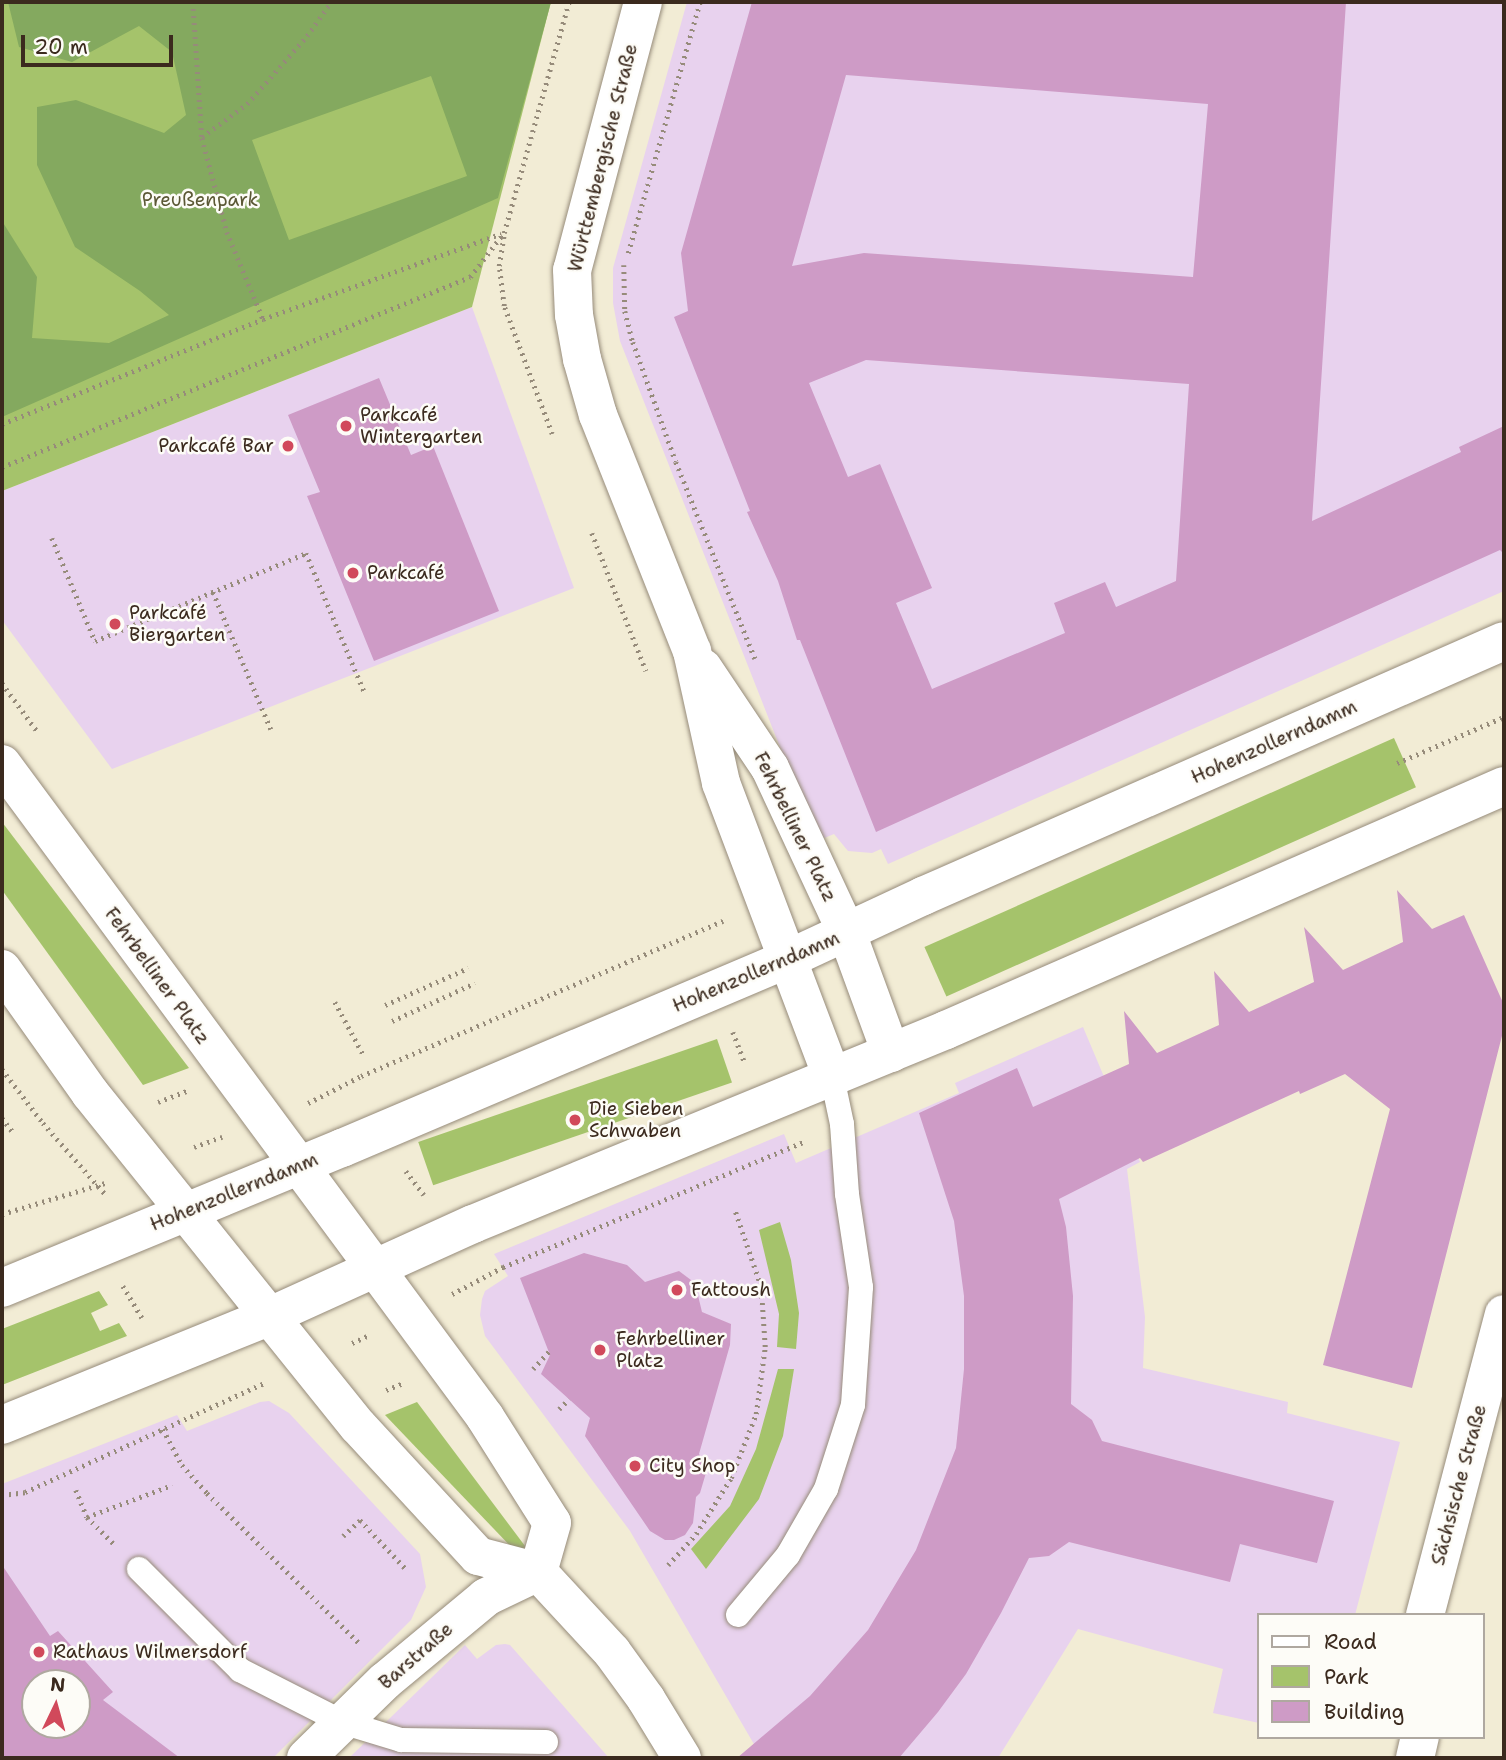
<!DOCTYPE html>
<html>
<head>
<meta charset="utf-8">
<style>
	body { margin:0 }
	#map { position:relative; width:1506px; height:1760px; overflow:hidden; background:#f2ecd5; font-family:"Shantell Sans",sans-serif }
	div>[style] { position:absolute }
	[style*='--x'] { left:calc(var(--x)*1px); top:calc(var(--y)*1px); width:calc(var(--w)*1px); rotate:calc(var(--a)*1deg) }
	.built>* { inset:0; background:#e8d2ee }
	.green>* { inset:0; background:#a5c36b; transform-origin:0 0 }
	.forest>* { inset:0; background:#84a95f }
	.building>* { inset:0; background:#ce9bc6 }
	.path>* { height:4.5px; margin-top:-2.25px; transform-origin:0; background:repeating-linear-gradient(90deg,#968b7a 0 2px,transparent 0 7px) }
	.roads { filter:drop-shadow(0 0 2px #968b7a) drop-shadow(0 0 2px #968b7a) }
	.lane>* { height:24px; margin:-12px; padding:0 12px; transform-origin:12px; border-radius:12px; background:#fff }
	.street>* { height:38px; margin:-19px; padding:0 19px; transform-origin:19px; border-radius:19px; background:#fff }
	.secondary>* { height:38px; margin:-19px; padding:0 19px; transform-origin:19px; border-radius:19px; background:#fff }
	.dots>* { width:19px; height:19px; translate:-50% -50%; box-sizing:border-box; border:4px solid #fdfcf7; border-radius:50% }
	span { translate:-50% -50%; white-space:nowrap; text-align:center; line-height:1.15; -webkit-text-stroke:5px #fdfcf7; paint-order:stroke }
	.street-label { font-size:19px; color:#3b2a1e }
	.park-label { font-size:19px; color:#5b5835 }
	.poi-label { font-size:19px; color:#3b2a1e }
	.left { translate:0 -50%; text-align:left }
	.right { translate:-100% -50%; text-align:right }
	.frame { position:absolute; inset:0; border:4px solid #3b2a1e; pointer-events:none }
	.legend { position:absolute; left:1257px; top:1613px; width:228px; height:126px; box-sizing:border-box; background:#fdfcf7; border:2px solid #afa8a0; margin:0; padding:9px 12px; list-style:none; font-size:21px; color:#3b2a1e }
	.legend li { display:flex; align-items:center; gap:14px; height:35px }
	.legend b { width:35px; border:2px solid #afa8a0 }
	.north { position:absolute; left:21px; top:1669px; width:70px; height:70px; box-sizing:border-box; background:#fdfcf7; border:2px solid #afa8a0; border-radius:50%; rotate:5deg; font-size:19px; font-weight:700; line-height:28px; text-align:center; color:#3b2a1e }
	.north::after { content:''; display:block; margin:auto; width:24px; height:32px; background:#d1495b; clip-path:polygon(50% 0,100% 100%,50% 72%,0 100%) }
	.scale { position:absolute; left:21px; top:35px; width:152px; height:32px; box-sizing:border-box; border:4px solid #3b2a1e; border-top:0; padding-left:9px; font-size:21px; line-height:24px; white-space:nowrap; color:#3b2a1e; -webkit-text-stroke:5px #fdfcf7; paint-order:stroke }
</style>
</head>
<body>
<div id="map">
	<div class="built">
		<div style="clip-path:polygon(687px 2px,1504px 2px,1504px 591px,888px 864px,881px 849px,872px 853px,848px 851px,834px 834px,822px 839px,789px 770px,620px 341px,613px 303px,613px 268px)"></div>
		<div style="clip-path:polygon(472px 307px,574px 588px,112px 769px,2px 620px,2px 491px)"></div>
		<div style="clip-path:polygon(1083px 1027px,1140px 1162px,1127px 1169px,1145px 1317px,1143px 1368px,1288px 1402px,1287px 1413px,1400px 1442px,1355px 1615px,1259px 1615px,1259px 1723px,1213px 1713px,1223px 1669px,1078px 1629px,998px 1758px,762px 1758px,630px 1531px,485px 1336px,480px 1315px,482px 1299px,485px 1291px,508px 1276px,494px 1254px,784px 1134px,796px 1163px,959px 1093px,955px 1083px)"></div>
		<div style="clip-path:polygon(evenodd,269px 1401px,289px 1413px,420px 1554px,426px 1587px,411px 1620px,273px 1758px,2px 1758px,2px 1484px,177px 1415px,187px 1431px,260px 1402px,269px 1401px,35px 1683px,77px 1683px,77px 1725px,35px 1725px,35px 1683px)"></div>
		<div style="clip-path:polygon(505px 1644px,510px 1645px,609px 1758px,349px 1758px,465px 1645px,477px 1659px,496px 1645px)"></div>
	</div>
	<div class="green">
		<div style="clip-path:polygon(2px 2px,551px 2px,472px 307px,2px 491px)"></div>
		<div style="left:1394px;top:738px;width:54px;height:514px;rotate:66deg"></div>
		<div style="clip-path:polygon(2px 822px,189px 1068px,143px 1085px,2px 890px)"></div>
		<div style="left:717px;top:1039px;width:46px;height:316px;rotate:71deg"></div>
		<div style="clip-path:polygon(780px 1222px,791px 1260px,799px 1313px,796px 1349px,777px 1347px,779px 1314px,759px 1230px)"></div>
		<div style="clip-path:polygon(99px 1291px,108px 1305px,91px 1313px,100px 1331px,119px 1323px,127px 1336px,2px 1385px,2px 1329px)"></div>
		<div style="clip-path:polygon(778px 1369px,794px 1369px,783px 1436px,759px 1499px,706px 1569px,691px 1549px,730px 1506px,756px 1449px)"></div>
		<div style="clip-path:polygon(417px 1402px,525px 1546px,524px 1550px,515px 1551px,385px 1415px)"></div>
	</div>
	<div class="forest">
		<div style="clip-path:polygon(evenodd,8px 2px,551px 2px,498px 198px,2px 417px,2px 221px,37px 277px,32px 338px,109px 343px,169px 315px,140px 291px,75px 247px,37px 165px,37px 107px,76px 100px,164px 133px,186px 115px,172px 52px,139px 26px,72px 62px,19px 47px,8px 2px,431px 76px,467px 176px,289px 240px,252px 140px,431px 76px)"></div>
	</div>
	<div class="building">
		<div style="clip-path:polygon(evenodd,752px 2px,1346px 2px,1312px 521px,1461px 452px,1459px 447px,1504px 426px,1504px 554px,1500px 550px,876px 832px,800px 640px,797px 640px,778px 581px,747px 512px,750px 511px,674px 317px,688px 311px,681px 253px,752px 2px,846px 75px,1208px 104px,1193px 277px,864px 253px,792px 266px,846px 75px,752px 2px,866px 360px,1189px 384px,1176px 581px,1116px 607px,1105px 582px,1054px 603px,1065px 633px,932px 689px,896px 603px,932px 588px,880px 464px,848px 477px,809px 383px,866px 360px)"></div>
		<div style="clip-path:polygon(379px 378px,411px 455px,433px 446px,499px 611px,374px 661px,307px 496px,320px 492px,288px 415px)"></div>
		<div style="clip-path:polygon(1397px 890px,1432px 929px,1464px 915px,1504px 1005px,1504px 1028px,1412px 1388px,1323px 1365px,1390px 1109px,1345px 1074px,1300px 1094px,1299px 1091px,1143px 1162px,1140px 1158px,1059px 1199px,1066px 1227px,1073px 1296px,1071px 1404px,1092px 1420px,1102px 1441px,1334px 1501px,1317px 1563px,1240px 1544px,1230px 1582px,1069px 1542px,1049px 1556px,1029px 1558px,1001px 1613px,966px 1674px,938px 1712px,899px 1758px,737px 1758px,810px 1696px,868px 1630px,916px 1550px,956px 1448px,964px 1369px,964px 1296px,954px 1221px,919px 1113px,1017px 1068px,1033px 1107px,1129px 1064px,1124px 1011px,1157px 1053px,1219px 1025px,1214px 971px,1249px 1012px,1314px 982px,1304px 927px,1343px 970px,1403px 942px)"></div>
		<div style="clip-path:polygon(584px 1253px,627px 1265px,645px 1282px,679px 1271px,695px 1283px,702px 1312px,731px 1324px,730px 1345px,699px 1454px,708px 1466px,700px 1493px,696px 1497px,693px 1523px,685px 1535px,674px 1540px,665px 1540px,650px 1531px,585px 1436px,590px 1418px,541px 1374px,550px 1355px,520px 1278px)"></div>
		<div style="clip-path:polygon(evenodd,2px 1565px,50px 1636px,58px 1631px,113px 1692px,103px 1700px,180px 1758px,2px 1758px,2px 1565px,35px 1683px,77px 1683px,77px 1725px,35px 1725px,35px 1683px)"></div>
	</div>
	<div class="path">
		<div style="--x:193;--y:2;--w:136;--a:86.2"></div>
		<div style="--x:202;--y:138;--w:97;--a:75.1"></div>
		<div style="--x:227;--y:232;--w:94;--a:67.5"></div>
		<div style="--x:202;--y:137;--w:56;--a:-36.3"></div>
		<div style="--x:247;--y:104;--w:91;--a:-48.6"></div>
		<div style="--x:307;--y:36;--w:42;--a:-54.8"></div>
		<div style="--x:628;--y:253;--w:261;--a:-74"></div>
		<div style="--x:624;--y:265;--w:46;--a:88.8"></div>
		<div style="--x:625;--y:311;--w:32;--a:76"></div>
		<div style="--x:633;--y:342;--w:127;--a:70.3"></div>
		<div style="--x:676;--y:462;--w:212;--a:68.1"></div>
		<div style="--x:2;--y:424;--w:281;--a:-21.9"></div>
		<div style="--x:263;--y:319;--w:253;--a:-19.7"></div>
		<div style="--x:552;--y:434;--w:137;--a:-110.6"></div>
		<div style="--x:504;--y:306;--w:40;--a:-97.1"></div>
		<div style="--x:499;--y:266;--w:33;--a:-81"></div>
		<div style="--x:504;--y:233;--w:240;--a:-74.3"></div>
		<div style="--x:2;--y:467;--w:505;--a:-22.1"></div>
		<div style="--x:470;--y:277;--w:54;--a:-52.5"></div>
		<div style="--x:592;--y:533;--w:148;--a:68.6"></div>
		<div style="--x:52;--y:538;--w:112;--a:67.3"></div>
		<div style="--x:95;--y:641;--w:229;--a:-22.6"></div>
		<div style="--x:306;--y:553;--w:150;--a:67.2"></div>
		<div style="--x:213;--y:592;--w:149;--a:67.1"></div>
		<div style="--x:2;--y:683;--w:59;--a:53.9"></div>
		<div style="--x:1397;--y:763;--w:116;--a:-23.3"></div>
		<div style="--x:335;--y:1002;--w:59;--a:61.7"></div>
		<div style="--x:385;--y:1005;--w:91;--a:-24"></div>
		<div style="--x:392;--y:1021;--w:91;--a:-24.6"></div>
		<div style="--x:733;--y:1032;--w:33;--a:69"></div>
		<div style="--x:2;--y:1069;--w:68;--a:52.8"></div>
		<div style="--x:43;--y:1123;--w:96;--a:48.8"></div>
		<div style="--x:158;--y:1102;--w:33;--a:-21"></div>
		<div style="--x:308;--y:1103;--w:59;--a:-27"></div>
		<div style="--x:361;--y:1076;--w:394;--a:-23.2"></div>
		<div style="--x:2;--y:1118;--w:18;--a:52"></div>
		<div style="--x:194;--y:1147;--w:30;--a:-20"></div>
		<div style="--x:406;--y:1171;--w:30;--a:53"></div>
		<div style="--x:2;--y:1214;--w:108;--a:-16.8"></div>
		<div style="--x:123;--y:1286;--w:37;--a:59"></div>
		<div style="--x:452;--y:1294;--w:58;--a:-27.9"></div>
		<div style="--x:503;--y:1267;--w:326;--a:-22.6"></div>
		<div style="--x:352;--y:1343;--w:19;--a:-25"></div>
		<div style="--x:533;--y:1369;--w:24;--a:-48"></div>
		<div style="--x:386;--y:1390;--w:18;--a:-22"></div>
		<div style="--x:559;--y:1409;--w:14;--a:-45"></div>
		<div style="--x:163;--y:1429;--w:41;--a:62.2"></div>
		<div style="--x:182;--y:1465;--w:38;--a:48"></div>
		<div style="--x:207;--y:1493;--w:215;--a:44.6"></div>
		<div style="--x:76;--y:1490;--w:29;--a:68"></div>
		<div style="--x:87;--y:1517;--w:91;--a:-20.6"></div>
		<div style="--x:2;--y:1495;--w:23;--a:-7"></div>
		<div style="--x:25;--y:1492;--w:263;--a:-24.5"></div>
		<div style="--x:87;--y:1517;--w:38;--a:45"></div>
		<div style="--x:343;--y:1536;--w:23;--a:-43"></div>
		<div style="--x:360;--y:1520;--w:69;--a:46.8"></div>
		<div style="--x:668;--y:1565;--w:42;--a:-47.9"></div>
		<div style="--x:696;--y:1534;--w:66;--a:-58"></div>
		<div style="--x:731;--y:1478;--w:69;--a:-68.7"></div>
		<div style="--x:756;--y:1414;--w:68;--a:-82.3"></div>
		<div style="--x:765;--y:1347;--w:60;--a:-93.8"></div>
		<div style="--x:761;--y:1287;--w:80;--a:-108.9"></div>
	</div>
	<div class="roads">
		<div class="lane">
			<div style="--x:139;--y:1569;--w:143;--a:45"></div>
			<div style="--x:240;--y:1670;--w:114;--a:27"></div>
			<div style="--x:342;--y:1722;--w:62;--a:17"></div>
			<div style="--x:401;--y:1740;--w:145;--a:0.8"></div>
			<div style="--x:738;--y:1615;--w:78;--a:-50.2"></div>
			<div style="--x:788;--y:1555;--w:76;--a:-60.1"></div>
			<div style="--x:826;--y:1489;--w:88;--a:-72.2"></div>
			<div style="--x:853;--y:1405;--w:118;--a:-86.1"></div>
			<div style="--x:861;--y:1287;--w:94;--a:-98.6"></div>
			<div style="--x:847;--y:1194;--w:70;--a:-94.1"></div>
			<div style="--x:842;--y:1124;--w:48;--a:-102"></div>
		</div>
		<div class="street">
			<div style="--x:643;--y:2;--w:277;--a:104.8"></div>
			<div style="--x:572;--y:270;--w:45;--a:87.5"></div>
			<div style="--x:574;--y:315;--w:45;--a:79.7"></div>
			<div style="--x:582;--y:359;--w:58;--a:74.1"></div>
			<div style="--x:598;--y:415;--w:254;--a:68.3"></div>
			<div style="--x:692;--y:651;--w:135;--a:77.6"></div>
			<div style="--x:721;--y:783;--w:314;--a:69.3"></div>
			<div style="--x:703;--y:668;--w:120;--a:56.2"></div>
			<div style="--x:770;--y:768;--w:182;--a:65"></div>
			<div style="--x:847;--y:933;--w:128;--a:69.9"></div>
			<div style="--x:1425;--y:1615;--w:311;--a:-75.3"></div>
			<div style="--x:306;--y:1758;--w:110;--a:-44.3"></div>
			<div style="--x:385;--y:1681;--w:131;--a:-39.7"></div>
			<div style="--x:486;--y:1597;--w:58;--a:-25.7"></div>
			<div style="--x:1415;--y:1758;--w:22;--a:-77"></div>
		</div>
		<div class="secondary">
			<div style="--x:2;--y:764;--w:812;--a:53.51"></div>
			<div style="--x:485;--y:1417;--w:125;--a:57.7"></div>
			<div style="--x:552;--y:1523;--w:51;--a:105.9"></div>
			<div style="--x:2;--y:969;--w:152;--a:54.6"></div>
			<div style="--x:90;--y:1093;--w:427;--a:51.2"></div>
			<div style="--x:358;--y:1426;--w:177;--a:47.3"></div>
			<div style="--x:478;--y:1556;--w:62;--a:14.9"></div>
			<div style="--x:538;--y:1572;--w:109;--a:47.2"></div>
			<div style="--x:612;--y:1652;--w:58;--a:54.1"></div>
			<div style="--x:646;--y:1699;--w:69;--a:58.6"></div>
			<div style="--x:2;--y:1288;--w:368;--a:-22.4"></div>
			<div style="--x:342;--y:1148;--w:484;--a:-23"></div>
			<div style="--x:788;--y:959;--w:149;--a:-25"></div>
			<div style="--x:923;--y:896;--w:634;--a:-23.7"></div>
			<div style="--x:2;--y:1425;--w:289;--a:-22.1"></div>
			<div style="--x:270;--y:1316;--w:223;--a:-24.4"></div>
			<div style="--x:473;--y:1224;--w:511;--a:-22.3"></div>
			<div style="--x:946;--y:1030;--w:609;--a:-23.62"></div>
		</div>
	</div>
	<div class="dots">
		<div style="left:346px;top:426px;background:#d1495b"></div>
		<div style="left:288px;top:446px;background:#d1495b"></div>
		<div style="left:353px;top:573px;background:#d1495b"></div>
		<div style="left:115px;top:624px;background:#d1495b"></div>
		<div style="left:575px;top:1120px;background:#d1495b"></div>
		<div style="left:677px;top:1290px;background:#d1495b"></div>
		<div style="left:600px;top:1350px;background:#d1495b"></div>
		<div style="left:635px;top:1466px;background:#d1495b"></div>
		<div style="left:39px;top:1652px;background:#d1495b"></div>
	</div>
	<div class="street-label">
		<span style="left:603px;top:158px;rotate:-76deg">Württembergische Straße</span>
		<span style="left:1274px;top:742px;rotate:-24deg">Hohenzollerndamm</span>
		<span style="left:795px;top:827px;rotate:64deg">Fehrbelliner Platz</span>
		<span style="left:756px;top:972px;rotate:-23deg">Hohenzollerndamm</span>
		<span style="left:157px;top:976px;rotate:54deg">Fehrbelliner Platz</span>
		<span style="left:234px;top:1192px;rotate:-22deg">Hohenzollerndamm</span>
		<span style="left:1459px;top:1485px;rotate:-75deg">Sächsische Straße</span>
		<span style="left:416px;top:1656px;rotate:-41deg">Barstraße</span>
	</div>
	<div class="park-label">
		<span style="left:200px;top:200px">Preußenpark</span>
	</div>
	<div class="poi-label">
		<span class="left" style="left:360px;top:426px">Parkcafé<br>Wintergarten</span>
		<span class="right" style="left:274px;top:446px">Parkcafé Bar</span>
		<span class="left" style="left:367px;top:573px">Parkcafé</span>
		<span class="left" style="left:129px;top:624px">Parkcafé<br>Biergarten</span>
		<span class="left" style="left:589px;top:1120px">Die Sieben<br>Schwaben</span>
		<span class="left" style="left:691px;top:1290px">Fattoush</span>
		<span class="left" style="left:616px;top:1350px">Fehrbelliner<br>Platz</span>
		<span class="left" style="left:649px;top:1466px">City Shop</span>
		<span class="left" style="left:53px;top:1652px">Rathaus Wilmersdorf</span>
	</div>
	<div class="frame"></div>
	<ul class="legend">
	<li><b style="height:9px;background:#fff"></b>Road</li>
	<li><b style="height:19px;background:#a5c36b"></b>Park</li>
	<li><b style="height:19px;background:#ce9bc6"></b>Building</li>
	</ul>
	<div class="north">N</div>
	<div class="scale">20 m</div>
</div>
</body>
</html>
